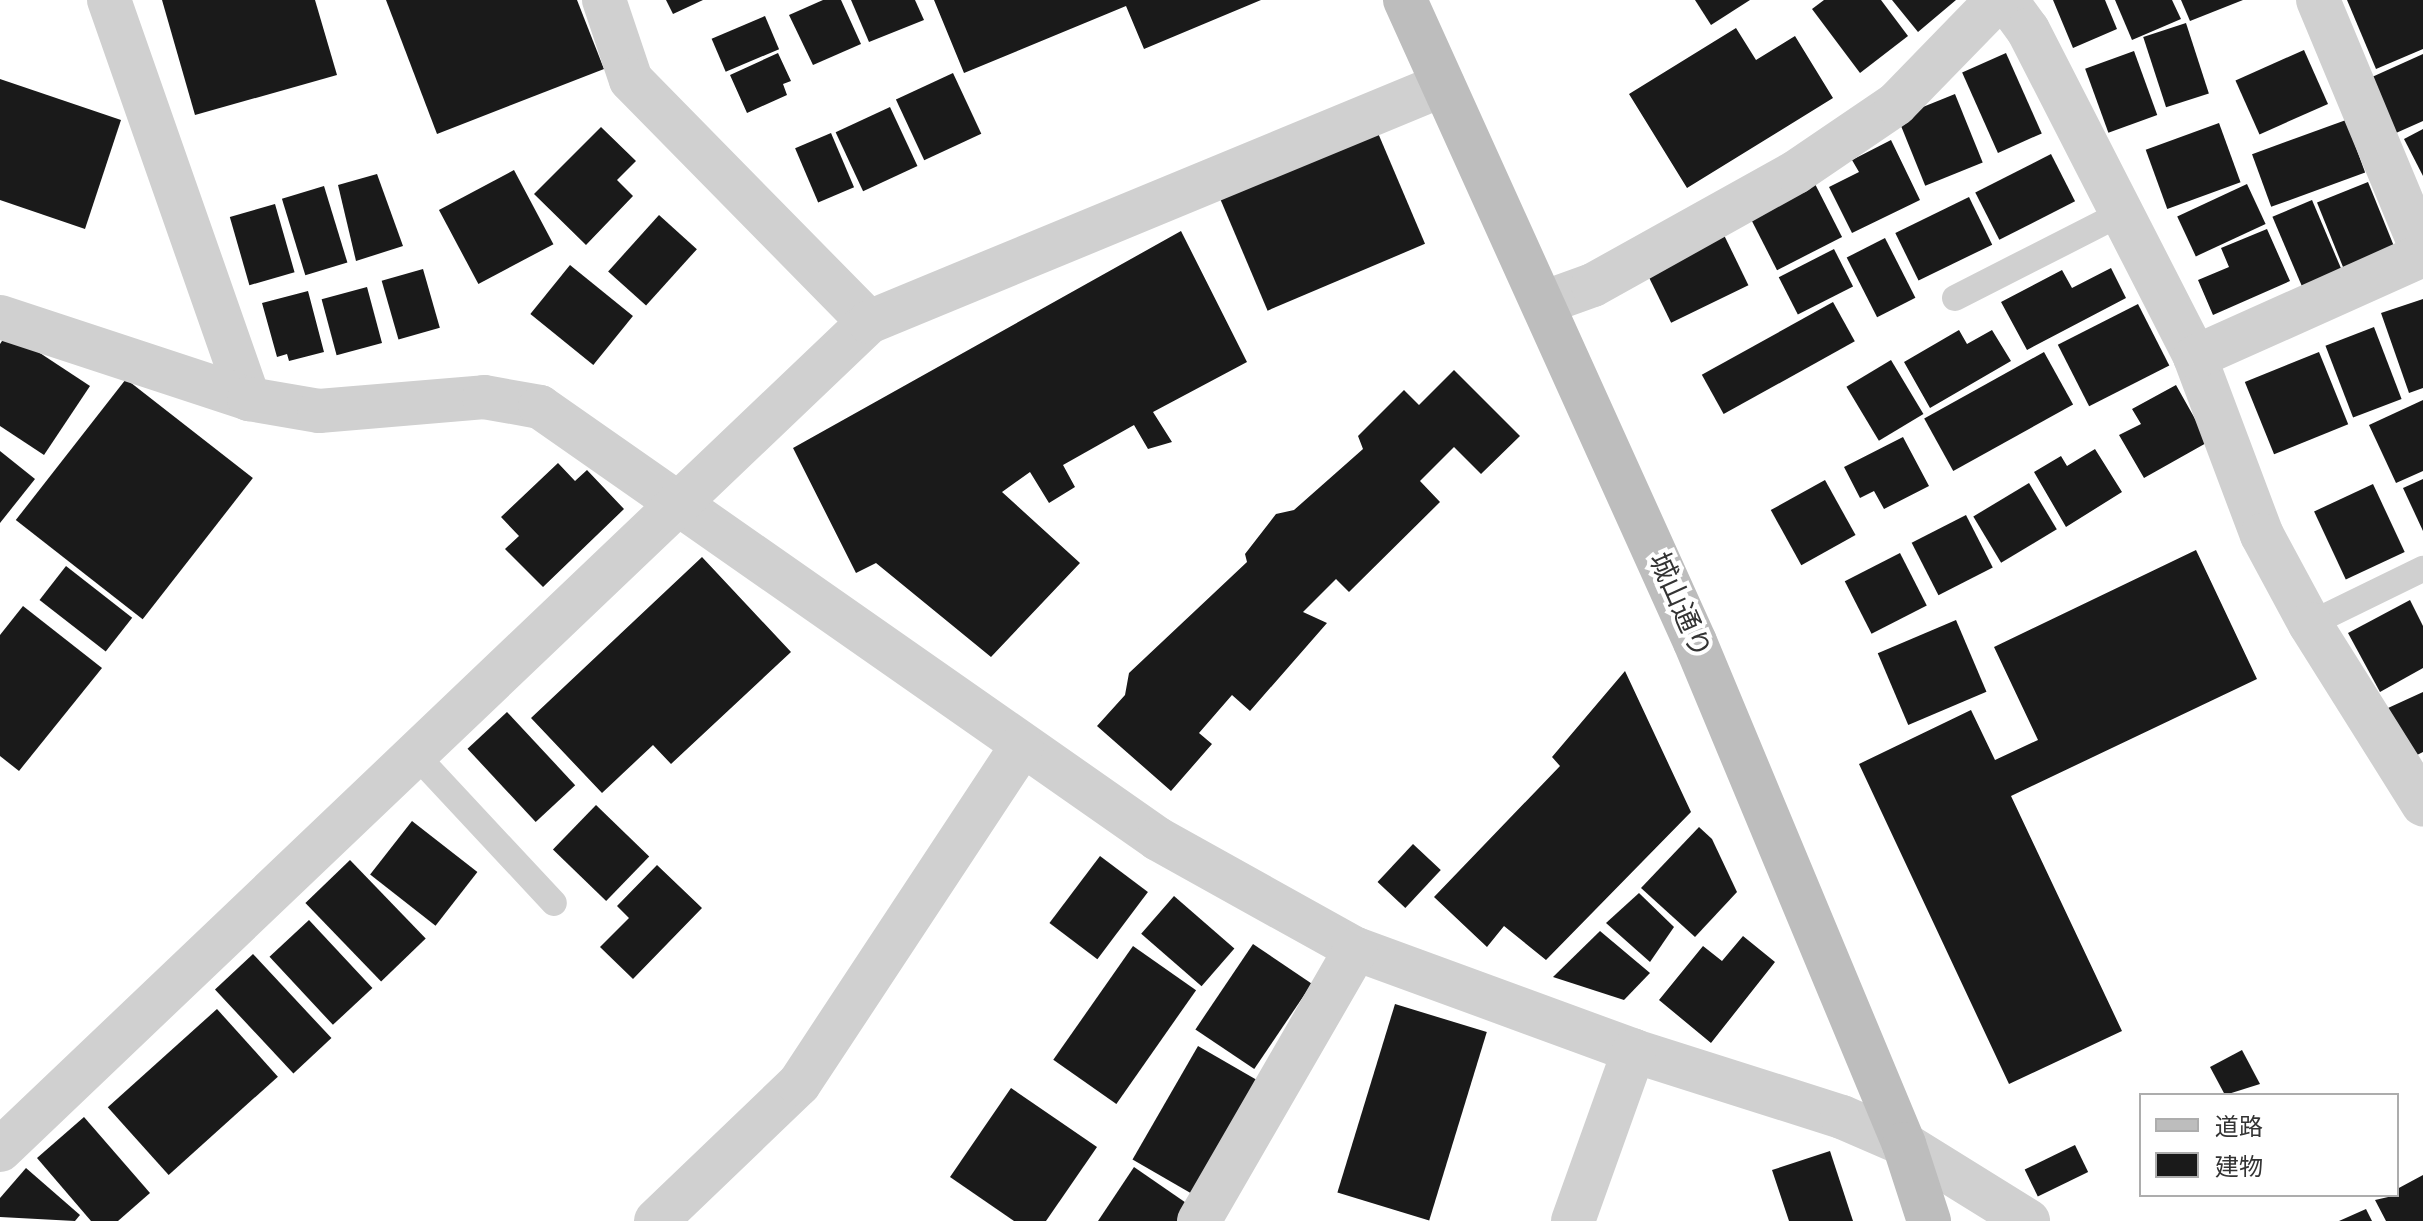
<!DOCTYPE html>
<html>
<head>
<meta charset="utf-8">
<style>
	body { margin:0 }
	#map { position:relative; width:2423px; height:1221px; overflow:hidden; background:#fff; font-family:Overpass,"Noto Sans JP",sans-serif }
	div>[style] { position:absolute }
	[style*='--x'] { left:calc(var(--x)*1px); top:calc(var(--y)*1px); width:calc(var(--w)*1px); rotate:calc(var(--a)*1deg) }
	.building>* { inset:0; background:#1a1a1a; transform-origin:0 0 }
	.lane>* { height:26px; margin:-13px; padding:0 13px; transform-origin:13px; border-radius:13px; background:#d0d0d0 }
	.street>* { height:44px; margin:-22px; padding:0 22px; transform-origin:22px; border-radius:22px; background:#d0d0d0 }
	.secondary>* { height:44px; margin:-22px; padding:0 22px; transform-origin:22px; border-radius:22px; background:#bdbdbd }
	span { translate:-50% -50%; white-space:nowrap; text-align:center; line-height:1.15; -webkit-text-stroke:8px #fff; paint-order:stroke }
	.street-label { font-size:28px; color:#333 }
	.legend { position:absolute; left:2139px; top:1093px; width:260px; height:104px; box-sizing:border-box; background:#fff; border:2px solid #adadad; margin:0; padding:10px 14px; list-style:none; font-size:24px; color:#333 }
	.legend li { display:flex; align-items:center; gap:16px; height:40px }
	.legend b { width:40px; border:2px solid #adadad }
</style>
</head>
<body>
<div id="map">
	<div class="building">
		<div style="clip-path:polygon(162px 0,315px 0,337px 75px,195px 115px)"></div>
		<div style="clip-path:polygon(386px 0,577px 0,604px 69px,437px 134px)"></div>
		<div style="clip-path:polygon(666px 0,703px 0,673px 14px)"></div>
		<div style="clip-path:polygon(823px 0,841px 0,861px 44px,813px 65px,789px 15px)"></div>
		<div style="clip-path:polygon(851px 0,915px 0,924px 20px,869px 42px)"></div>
		<div style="clip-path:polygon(934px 0,1261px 0,1144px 49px,1126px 6px,964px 73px)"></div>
		<div style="clip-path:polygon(1695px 0,1750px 0,1711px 25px)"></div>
		<div style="clip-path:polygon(1824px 0,1881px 0,1908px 36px,1860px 73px,1812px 9px)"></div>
		<div style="clip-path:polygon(1892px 0,1956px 0,1918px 32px)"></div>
		<div style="clip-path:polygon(2053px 0,2105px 0,2117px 29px,2073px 48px)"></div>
		<div style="clip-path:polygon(2115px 0,2172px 0,2181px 19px,2132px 40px)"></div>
		<div style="clip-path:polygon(2181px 0,2243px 0,2190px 21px)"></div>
		<div style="clip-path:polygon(2347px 0,2423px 0,2423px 49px,2376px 69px)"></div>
		<div style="left:765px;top:16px;width:36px;height:58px;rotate:67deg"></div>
		<div style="left:2186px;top:23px;width:74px;height:45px;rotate:72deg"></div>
		<div style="clip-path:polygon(1736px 28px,1756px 60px,1795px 36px,1833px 98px,1687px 188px,1629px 94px)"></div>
		<div style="left:2304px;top:50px;width:59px;height:75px;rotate:66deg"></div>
		<div style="left:2134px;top:51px;width:68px;height:52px;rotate:70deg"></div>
		<div style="clip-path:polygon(778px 53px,791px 81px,783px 84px,787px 95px,747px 113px,730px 75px)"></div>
		<div style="left:2006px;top:53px;width:88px;height:48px;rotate:66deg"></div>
		<div style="clip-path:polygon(2423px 54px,2423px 121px,2396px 133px,2372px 77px)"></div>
		<div style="left:953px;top:73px;width:67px;height:63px;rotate:65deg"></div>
		<div style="clip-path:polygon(0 79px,121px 120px,85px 229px,0 200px)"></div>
		<div style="left:1955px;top:94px;width:74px;height:62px;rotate:68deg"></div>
		<div style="left:890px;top:107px;width:65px;height:60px;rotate:65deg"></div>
		<div style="left:2346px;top:120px;width:56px;height:100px;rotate:70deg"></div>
		<div style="left:2219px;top:123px;width:63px;height:78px;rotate:70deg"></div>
		<div style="left:1375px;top:126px;width:128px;height:171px;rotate:67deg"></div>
		<div style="clip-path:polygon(601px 127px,636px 161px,617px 180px,633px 196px,586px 245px,534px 194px)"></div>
		<div style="clip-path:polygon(2423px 129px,2423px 176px,2404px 139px)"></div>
		<div style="left:831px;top:133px;width:59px;height:39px;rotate:67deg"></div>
		<div style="clip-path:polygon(1891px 140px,1920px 200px,1852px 233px,1829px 187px,1859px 172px,1852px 160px)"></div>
		<div style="left:2051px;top:154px;width:53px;height:85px;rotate:63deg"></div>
		<div style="left:514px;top:170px;width:84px;height:85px;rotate:62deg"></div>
		<div style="clip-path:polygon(377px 174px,403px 246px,356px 261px,338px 185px)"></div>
		<div style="left:1813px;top:180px;width:64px;height:73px;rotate:63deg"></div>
		<div style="left:2368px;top:182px;width:74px;height:55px;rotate:68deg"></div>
		<div style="left:2247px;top:184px;width:44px;height:77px;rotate:65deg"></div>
		<div style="left:324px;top:186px;width:80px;height:44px;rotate:73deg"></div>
		<div style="left:1969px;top:197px;width:53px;height:82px;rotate:64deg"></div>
		<div style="left:2312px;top:200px;width:78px;height:43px;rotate:67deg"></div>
		<div style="left:275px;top:204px;width:71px;height:47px;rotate:74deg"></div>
		<div style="left:659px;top:215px;width:51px;height:76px;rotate:42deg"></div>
		<div style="clip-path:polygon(2267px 229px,2290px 281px,2213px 315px,2198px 280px,2229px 267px,2221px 248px)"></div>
		<div style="clip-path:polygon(1181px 231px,1247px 362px,1153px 412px,1172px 442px,1148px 449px,1134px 425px,1063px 465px,1075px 487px,1049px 503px,1030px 472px,1002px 492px,1080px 563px,991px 657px,876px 563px,856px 573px,793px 448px)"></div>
		<div style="left:1723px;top:233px;width:58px;height:86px;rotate:64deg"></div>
		<div style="left:1885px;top:238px;width:67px;height:43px;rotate:63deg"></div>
		<div style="left:1834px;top:249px;width:42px;height:62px;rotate:63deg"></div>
		<div style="left:570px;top:265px;width:81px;height:63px;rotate:39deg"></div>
		<div style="clip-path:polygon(2111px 268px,2126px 298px,2027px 350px,2001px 302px,2062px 270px,2072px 288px)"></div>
		<div style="left:423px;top:269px;width:61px;height:43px;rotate:74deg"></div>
		<div style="left:367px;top:287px;width:58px;height:47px;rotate:75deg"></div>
		<div style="clip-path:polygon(308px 291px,324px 352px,289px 361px,287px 354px,277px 357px,262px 303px)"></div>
		<div style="clip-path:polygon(2423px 299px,2423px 388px,2409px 393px,2381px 313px)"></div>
		<div style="left:1833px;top:302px;width:45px;height:150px;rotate:61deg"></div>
		<div style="left:2138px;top:304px;width:69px;height:90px;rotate:63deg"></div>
		<div style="left:2374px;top:327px;width:77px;height:52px;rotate:69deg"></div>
		<div style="clip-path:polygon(1959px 330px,1967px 344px,1992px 330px,2011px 361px,1930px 408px,1904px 362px)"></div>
		<div style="clip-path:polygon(8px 332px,90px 386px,44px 455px,0 426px,0 344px)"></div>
		<div style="left:2044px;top:352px;width:60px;height:137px;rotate:61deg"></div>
		<div style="left:2319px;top:352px;width:78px;height:80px;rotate:68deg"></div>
		<div style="left:1891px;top:360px;width:63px;height:52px;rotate:59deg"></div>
		<div style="clip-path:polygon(1454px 370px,1520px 436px,1481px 474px,1454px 447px,1420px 481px,1440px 502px,1349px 592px,1336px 579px,1303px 612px,1327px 623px,1250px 711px,1232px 695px,1199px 733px,1212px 744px,1171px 791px,1097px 726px,1125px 695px,1129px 673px,1247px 562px,1245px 554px,1276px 514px,1294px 510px,1363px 449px,1358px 436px,1404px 390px,1419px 405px)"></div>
		<div style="left:126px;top:379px;width:161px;height:179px;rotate:38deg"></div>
		<div style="clip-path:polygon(2176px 385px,2208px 442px,2144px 478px,2119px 435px,2141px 424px,2132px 409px)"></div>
		<div style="clip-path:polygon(2423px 400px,2423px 471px,2396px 483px,2369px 425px)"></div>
		<div style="clip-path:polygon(1903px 437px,1929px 486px,1884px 509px,1874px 491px,1860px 498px,1844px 467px)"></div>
		<div style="clip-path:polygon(2095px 449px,2122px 492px,2066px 527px,2034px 472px,2061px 456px,2067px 466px)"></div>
		<div style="clip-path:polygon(0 451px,35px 479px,0 523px)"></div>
		<div style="clip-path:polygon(558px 463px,575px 481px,587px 470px,624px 509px,543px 587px,505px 549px,519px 536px,501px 517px)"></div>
		<div style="clip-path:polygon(2423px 479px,2423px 531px,2403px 488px)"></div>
		<div style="left:1825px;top:480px;width:63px;height:62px;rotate:61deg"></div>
		<div style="left:2029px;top:483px;width:54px;height:65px;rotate:59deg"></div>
		<div style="left:2373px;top:484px;width:75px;height:65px;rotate:65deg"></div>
		<div style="left:1966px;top:515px;width:59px;height:61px;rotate:63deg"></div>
		<div style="clip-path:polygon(2196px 550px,2257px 679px,2011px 796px,2122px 1031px,2009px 1084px,1859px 764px,1971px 710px,1995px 760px,2038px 740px,1994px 647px)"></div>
		<div style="left:1900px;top:553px;width:59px;height:62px;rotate:63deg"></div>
		<div style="clip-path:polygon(702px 557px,791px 652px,671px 764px,653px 745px,602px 793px,531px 718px)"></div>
		<div style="left:66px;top:566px;width:84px;height:43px;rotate:38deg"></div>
		<div style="clip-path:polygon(2410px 600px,2423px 626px,2423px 668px,2380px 692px,2348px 633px)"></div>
		<div style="clip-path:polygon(23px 606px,102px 668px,19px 771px,0 756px,0 635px)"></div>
		<div style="left:1956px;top:620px;width:78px;height:85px;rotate:67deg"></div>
		<div style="clip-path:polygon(1625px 671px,1691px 812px,1546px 960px,1504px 926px,1487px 947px,1434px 897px,1560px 766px,1552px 757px)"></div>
		<div style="clip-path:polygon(2423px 692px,2423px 752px,2411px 758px,2388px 708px)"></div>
		<div style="left:507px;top:712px;width:100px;height:54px;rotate:47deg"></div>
		<div style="left:596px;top:805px;width:74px;height:62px;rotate:44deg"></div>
		<div style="left:412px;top:821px;width:83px;height:68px;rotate:38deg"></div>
		<div style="clip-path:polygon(1699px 827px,1712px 839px,1737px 892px,1695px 937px,1641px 888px)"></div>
		<div style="left:1413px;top:844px;width:38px;height:52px;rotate:43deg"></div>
		<div style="left:1100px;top:856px;width:60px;height:84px;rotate:37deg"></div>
		<div style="left:350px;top:860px;width:109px;height:62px;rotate:46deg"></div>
		<div style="clip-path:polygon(657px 865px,702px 908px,633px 979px,600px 947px,629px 918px,617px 906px)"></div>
		<div style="clip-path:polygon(1639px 893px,1674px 927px,1650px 962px,1606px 923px)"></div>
		<div style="left:1174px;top:896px;width:80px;height:50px;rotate:41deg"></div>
		<div style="left:309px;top:920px;width:93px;height:54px;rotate:47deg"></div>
		<div style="clip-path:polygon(1600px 931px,1650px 973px,1624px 1000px,1553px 977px)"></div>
		<div style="clip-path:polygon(1743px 936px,1775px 962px,1711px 1043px,1659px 1000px,1703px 946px,1722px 961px)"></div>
		<div style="left:1253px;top:944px;width:71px;height:103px;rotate:34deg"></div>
		<div style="left:1133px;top:946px;width:77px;height:139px;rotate:35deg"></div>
		<div style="left:253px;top:954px;width:115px;height:52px;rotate:47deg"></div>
		<div style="left:1395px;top:1004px;width:96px;height:197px;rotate:17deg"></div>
		<div style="left:217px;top:1009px;width:91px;height:147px;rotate:48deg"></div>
		<div style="left:1198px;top:1046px;width:69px;height:131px;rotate:30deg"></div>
		<div style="clip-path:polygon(2242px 1050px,2260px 1084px,2225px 1095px,2210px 1067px)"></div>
		<div style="clip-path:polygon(1011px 1088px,1097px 1147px,1046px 1221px,1014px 1221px,950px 1177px)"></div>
		<div style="clip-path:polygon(84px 1117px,150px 1193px,118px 1221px,91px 1221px,37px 1158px)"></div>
		<div style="left:2075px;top:1145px;width:30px;height:56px;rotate:64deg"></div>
		<div style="clip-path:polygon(1830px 1151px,1853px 1221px,1789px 1221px,1772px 1170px)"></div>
		<div style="clip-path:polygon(1134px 1167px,1192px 1207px,1183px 1221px,1098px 1221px)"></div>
		<div style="clip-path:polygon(26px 1168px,80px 1215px,75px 1221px,0 1217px,0 1198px)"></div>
		<div style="clip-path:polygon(2423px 1175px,2423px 1221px,2386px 1221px,2375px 1200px,2397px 1195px,2397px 1189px)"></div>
		<div style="clip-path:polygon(2366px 1209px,2372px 1221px,2339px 1221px)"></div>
	</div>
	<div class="lane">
		<div style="--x:1955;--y:298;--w:185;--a:-27"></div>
		<div style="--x:2310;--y:624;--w:126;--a:-26"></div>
		<div style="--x:414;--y:753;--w:205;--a:47"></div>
	</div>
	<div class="street">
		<div style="--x:109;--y:0;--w:423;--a:70.7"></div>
		<div style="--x:604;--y:0;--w:84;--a:71.4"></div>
		<div style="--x:631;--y:80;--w:339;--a:45.5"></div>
		<div style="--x:2006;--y:0;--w:37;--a:54"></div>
		<div style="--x:2028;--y:30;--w:367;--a:62.9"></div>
		<div style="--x:2195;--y:357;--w:190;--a:69.4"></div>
		<div style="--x:2262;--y:535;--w:101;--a:61.7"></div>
		<div style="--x:2310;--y:624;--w:213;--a:57.9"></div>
		<div style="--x:2318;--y:0;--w:273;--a:67.4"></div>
		<div style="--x:1543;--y:303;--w:53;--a:-19.8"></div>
		<div style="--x:1593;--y:285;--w:232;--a:-29.1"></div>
		<div style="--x:1796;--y:172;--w:121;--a:-34.2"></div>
		<div style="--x:1896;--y:104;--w:145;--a:-45.8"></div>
		<div style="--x:0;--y:317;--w:262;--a:18.2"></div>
		<div style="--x:249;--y:399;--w:71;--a:9.7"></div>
		<div style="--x:319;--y:411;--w:166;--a:-4.8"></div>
		<div style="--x:484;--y:397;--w:57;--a:10.1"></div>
		<div style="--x:540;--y:407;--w:754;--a:34.95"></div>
		<div style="--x:1158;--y:839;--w:227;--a:29.1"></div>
		<div style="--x:1356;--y:949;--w:296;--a:20.1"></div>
		<div style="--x:1634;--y:1051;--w:218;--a:17.6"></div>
		<div style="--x:1842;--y:1117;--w:68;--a:23.5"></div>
		<div style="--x:1904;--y:1144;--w:146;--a:31.8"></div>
		<div style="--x:2195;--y:357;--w:250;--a:-24.1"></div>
		<div style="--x:0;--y:1150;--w:1200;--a:-43.62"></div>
		<div style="--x:869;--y:322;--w:621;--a:-22.44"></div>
		<div style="--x:656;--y:1221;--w:198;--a:-43.8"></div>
		<div style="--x:799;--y:1084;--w:405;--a:-56.6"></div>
		<div style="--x:1199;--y:1221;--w:314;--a:-60"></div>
		<div style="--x:1573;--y:1221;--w:181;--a:-70.3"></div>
	</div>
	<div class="secondary">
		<div style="--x:1405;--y:0;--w:704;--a:65.69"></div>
		<div style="--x:1695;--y:642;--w:544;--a:67.4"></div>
		<div style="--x:1904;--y:1144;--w:81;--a:72"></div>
	</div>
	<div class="street-label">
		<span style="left:1678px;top:606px;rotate:66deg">城山通り</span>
	</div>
	<ul class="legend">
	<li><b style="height:10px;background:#bdbdbd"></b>道路</li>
	<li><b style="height:22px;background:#1a1a1a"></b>建物</li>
	</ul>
</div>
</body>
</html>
